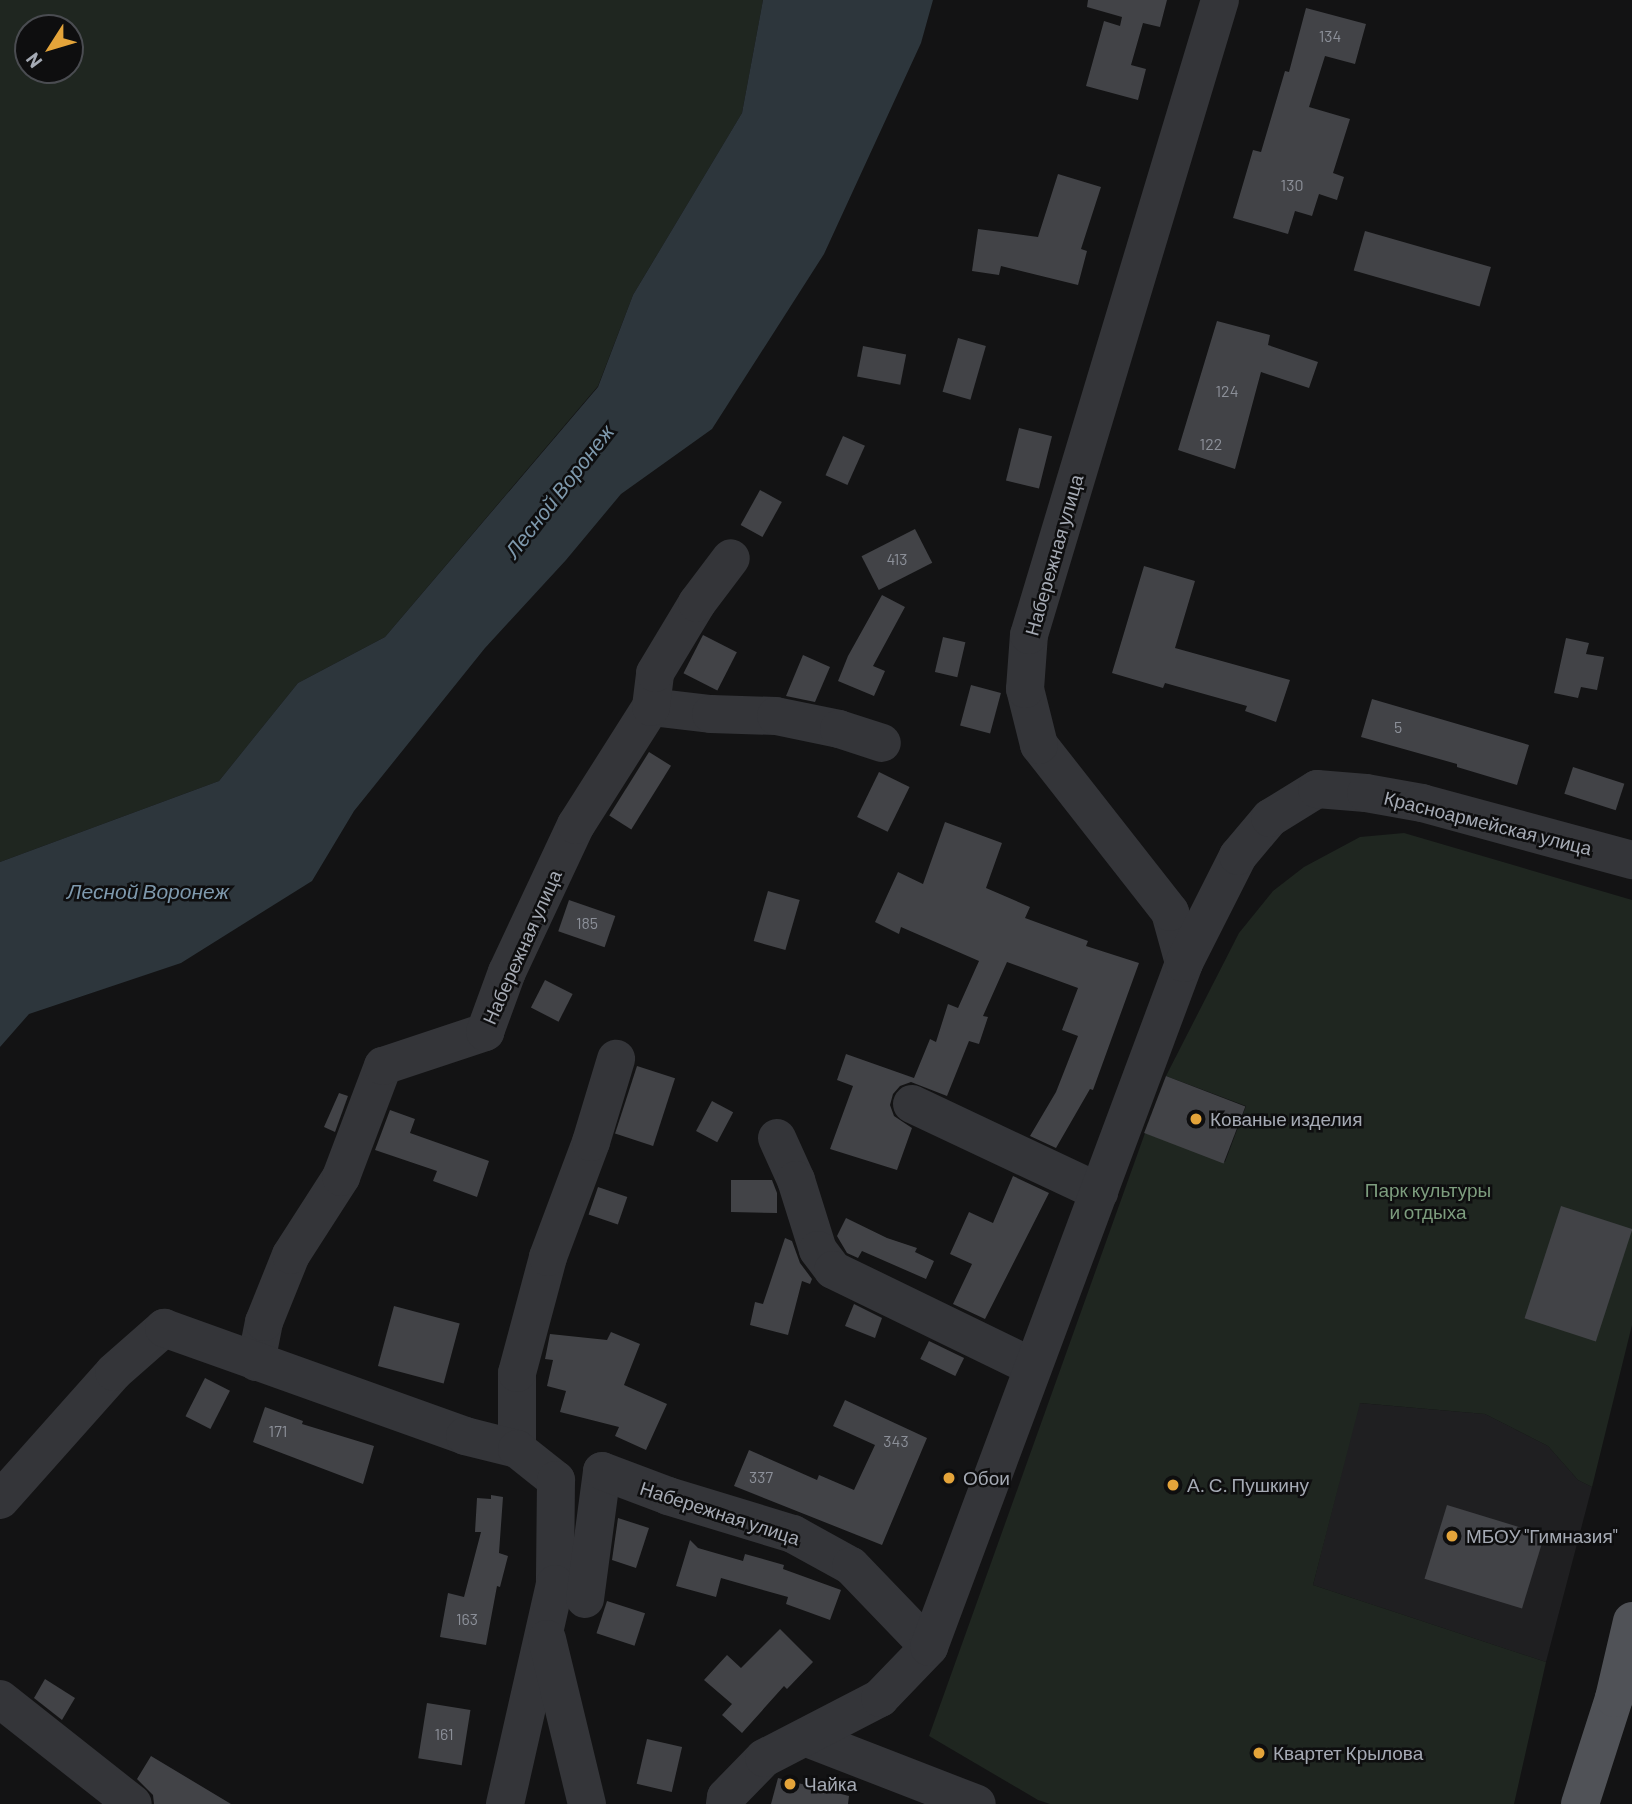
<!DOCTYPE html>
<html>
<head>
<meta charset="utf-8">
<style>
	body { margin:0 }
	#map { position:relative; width:1632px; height:1804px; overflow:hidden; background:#131314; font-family:Barlow,sans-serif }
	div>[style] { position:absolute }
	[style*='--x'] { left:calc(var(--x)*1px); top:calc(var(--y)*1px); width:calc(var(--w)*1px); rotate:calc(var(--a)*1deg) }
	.built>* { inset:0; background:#1f1f21 }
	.green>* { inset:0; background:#1f2620 }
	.water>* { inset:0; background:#2d363c }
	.building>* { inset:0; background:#424347; transform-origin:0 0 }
	.minor>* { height:38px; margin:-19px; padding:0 19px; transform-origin:19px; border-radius:19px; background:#343539 }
	.major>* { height:38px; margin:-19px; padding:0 19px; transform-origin:19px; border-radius:19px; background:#505257 }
	.dots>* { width:19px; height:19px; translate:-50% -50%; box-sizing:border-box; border:4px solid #0e0e0f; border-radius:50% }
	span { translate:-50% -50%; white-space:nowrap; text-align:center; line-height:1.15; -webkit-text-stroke:5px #0e0e0f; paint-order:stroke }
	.number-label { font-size:16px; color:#8c9099 }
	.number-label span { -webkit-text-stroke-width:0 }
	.street-label { font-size:19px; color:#a5aab4 }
	.poi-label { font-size:19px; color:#a5aab4 }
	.left { translate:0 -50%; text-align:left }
	.park-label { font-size:19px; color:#7d9d7e }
	.water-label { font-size:21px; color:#7e99ad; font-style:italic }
	.north { position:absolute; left:14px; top:14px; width:70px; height:70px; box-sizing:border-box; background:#0e0e0f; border:2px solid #4a4c51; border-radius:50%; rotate:233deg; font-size:19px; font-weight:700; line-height:28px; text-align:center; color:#a5aab4 }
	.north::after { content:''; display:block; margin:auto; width:24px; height:32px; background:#e4a43a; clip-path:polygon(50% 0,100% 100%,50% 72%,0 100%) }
</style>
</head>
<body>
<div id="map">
	<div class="built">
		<div style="clip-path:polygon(1359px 1403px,1485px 1414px,1548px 1446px,1578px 1480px,1592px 1487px,1546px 1662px,1313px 1585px)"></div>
	</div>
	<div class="green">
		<div style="clip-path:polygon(evenodd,0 0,763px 0,742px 113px,633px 295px,598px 386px,385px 637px,298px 683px,219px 781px,0 862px,0 0,28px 28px,70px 28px,70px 70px,28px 70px,28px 28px)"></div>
		<div style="clip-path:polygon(1404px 833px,1632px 900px,1632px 1325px,1592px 1487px,1578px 1480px,1548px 1446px,1485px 1414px,1360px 1403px,1313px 1585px,1546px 1662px,1514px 1804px,1050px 1804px,1038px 1800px,929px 1736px,1145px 1133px,1225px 1162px,1246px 1106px,1166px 1076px,1239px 933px,1273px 891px,1304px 867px,1360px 837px)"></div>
	</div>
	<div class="water">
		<div style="clip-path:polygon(763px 0,933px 0,921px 43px,824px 254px,712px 429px,621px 494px,566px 560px,485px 648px,354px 811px,312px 881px,181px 963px,29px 1014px,0 1047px,0 862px,219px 781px,298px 683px,385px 637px,598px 387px,633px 295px,742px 113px)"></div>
	</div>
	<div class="building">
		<div style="clip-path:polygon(1088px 0,1167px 0,1160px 27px,1143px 23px,1131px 65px,1146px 69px,1138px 100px,1086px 86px,1104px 21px,1120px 26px,1122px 17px,1087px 7px)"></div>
		<div style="clip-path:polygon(1306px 8px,1366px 24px,1355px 64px,1325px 56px,1309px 107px,1350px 119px,1333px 173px,1344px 177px,1337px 200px,1319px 194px,1312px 216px,1295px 211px,1288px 234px,1233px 218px,1253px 150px,1261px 152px,1285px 71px,1289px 72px)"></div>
		<div style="clip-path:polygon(1058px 174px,1101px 187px,1081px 249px,1087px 251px,1078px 285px,1001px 266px,999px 275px,972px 271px,978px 229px,1038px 237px)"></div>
		<div style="left:1365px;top:231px;width:131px;height:41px;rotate:16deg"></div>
		<div style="clip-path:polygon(1217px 321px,1270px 335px,1268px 345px,1318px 362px,1309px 388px,1261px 372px,1235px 469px,1178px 450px)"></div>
		<div style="left:958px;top:338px;width:29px;height:56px;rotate:16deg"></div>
		<div style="left:863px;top:346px;width:44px;height:31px;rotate:11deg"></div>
		<div style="left:1019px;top:428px;width:34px;height:54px;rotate:14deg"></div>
		<div style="left:843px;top:436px;width:24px;height:43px;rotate:24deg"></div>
		<div style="left:760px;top:490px;width:25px;height:40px;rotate:29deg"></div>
		<div style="left:915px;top:529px;width:38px;height:60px;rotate:63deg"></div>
		<div style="clip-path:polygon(1144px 566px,1195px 581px,1175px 648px,1290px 680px,1276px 722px,1245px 711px,1247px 706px,1165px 683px,1163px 688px,1112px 673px)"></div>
		<div style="clip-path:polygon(882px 595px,905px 607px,873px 666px,885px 671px,874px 696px,838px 681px,848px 656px)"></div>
		<div style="left:703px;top:635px;width:38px;height:43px;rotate:27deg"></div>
		<div style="left:943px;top:637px;width:23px;height:36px;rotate:13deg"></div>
		<div style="clip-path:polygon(1566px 638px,1589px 643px,1586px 654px,1604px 657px,1597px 690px,1581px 687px,1578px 698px,1554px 693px)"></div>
		<div style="clip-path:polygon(803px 655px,830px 667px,815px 702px,786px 696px)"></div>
		<div style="left:971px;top:685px;width:31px;height:42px;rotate:15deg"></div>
		<div style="clip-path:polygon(1372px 699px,1529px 745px,1517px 785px,1457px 767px,1457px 764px,1361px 737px)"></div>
		<div style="left:649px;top:752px;width:26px;height:75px;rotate:32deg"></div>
		<div style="left:1573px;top:767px;width:54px;height:28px;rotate:18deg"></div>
		<div style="left:879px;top:772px;width:34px;height:50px;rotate:26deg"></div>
		<div style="clip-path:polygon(945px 822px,1002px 843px,986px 888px,1030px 907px,1025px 918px,1088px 941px,1086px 946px,1139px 963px,1093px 1090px,1090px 1089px,1056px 1148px,1030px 1136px,1056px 1092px,1078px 1036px,1062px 1030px,1078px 988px,1007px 962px,983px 1016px,988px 1017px,979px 1044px,969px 1041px,947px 1096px,911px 1082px,900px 1086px,893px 1094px,890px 1105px,894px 1116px,912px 1128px,897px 1170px,830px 1149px,853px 1086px,837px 1080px,846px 1054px,914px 1078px,930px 1039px,936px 1042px,948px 1004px,958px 1008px,979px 961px,901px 927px,899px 934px,875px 922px,898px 872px,923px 884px)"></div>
		<div style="left:768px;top:891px;width:33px;height:52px;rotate:16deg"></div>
		<div style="left:569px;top:900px;width:49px;height:33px;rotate:19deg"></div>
		<div style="left:545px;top:980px;width:31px;height:31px;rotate:27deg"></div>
		<div style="left:637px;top:1066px;width:40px;height:71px;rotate:18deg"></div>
		<div style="left:1166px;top:1076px;width:85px;height:61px;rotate:21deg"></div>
		<div style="clip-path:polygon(339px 1093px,348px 1096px,335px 1132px,324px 1127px)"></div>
		<div style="left:712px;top:1101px;width:24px;height:34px;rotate:28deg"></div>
		<div style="clip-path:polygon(390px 1110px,415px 1119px,410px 1133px,489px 1161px,477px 1197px,433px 1181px,437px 1171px,375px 1150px)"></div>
		<div style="clip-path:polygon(1013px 1176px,1049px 1193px,985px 1319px,953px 1304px,972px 1264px,950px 1254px,969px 1212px,993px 1223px)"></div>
		<div style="clip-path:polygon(731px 1180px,772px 1180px,777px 1193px,777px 1213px,731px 1212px)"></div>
		<div style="left:598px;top:1187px;width:31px;height:29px;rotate:19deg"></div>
		<div style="left:1561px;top:1206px;width:75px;height:118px;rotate:18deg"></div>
		<div style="clip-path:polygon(846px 1218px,887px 1238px,917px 1248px,915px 1252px,934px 1261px,926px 1279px,862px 1251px,858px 1258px,847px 1253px,837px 1236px)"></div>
		<div style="clip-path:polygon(785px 1238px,792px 1241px,800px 1263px,812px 1279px,810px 1284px,802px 1281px,788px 1335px,750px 1325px,755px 1302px,763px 1304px)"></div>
		<div style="clip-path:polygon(854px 1304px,882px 1318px,875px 1338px,845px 1326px)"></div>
		<div style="left:394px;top:1306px;width:68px;height:62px;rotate:15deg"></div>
		<div style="clip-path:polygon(611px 1332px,640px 1344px,624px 1385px,667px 1404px,646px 1450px,615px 1436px,619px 1427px,560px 1412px,566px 1391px,547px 1386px,553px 1360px,545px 1359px,550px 1334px,607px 1340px)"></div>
		<div style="left:929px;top:1341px;width:39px;height:20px;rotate:26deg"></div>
		<div style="left:205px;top:1378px;width:28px;height:43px;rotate:27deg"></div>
		<div style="clip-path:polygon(845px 1400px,927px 1438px,882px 1545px,734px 1486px,749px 1450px,817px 1480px,819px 1475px,854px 1490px,875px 1445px,833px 1426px)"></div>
		<div style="clip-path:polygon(265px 1407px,303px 1421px,302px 1424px,374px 1446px,363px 1484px,253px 1442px)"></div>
		<div style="clip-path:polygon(491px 1495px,503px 1497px,499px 1553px,508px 1556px,500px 1587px,497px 1586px,486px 1645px,440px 1637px,448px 1593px,464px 1597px,481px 1532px,475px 1532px,477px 1498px,491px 1499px)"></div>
		<div style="left:1447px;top:1505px;width:102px;height:77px;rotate:17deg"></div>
		<div style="clip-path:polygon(618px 1518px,649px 1528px,636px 1568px,612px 1560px)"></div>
		<div style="clip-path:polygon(690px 1540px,698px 1548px,743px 1561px,745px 1554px,784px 1565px,783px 1569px,841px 1590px,830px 1620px,786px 1604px,788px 1597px,721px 1578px,716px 1597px,676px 1586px)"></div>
		<div style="left:607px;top:1601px;width:40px;height:34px;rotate:18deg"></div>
		<div style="clip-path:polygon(780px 1629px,813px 1662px,787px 1689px,784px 1686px,742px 1733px,722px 1715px,732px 1704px,704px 1680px,727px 1655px,741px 1668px)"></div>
		<div style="clip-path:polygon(45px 1679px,75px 1698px,62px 1720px,34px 1698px)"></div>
		<div style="left:427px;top:1703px;width:44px;height:56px;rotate:9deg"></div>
		<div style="left:647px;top:1739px;width:36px;height:46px;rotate:13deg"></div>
		<div style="clip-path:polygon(151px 1756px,231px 1804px,154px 1804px,153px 1795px,137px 1779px)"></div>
		<div style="clip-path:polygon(778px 1778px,849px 1796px,848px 1804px,771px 1804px)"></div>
	</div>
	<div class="minor">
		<div style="--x:651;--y:707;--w:60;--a:6.7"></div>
		<div style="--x:711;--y:714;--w:65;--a:1.8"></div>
		<div style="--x:776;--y:716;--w:64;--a:11.7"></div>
		<div style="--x:839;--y:729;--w:45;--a:18"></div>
		<div style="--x:1184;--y:963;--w:53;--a:-105.4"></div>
		<div style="--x:1170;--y:912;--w:212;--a:-128.1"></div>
		<div style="--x:1039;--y:745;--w:58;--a:-104"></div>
		<div style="--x:1025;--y:689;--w:54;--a:-85.8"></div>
		<div style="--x:1029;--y:635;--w:663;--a:-73.26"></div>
		<div style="--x:912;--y:1104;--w:207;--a:25.2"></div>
		<div style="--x:777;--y:1138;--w:46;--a:65.7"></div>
		<div style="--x:796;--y:1180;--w:73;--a:72.6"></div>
		<div style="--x:818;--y:1250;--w:25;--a:53"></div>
		<div style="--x:833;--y:1270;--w:222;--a:25.9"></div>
		<div style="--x:256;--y:1362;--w:41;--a:-78.7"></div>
		<div style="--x:264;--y:1322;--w:72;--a:-68.1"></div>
		<div style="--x:291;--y:1255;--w:93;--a:-57.3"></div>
		<div style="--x:341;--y:1177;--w:119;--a:-69.3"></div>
		<div style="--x:383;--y:1066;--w:108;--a:-18.4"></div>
		<div style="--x:485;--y:1032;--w:64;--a:-69.9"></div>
		<div style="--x:507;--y:972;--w:162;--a:-64.9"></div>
		<div style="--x:576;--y:825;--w:140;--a:-57.6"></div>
		<div style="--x:651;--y:707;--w:34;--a:-83"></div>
		<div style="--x:655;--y:673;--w:82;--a:-59"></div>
		<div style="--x:697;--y:603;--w:56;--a:-52.9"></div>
		<div style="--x:517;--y:1449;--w:76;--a:-90"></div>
		<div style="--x:517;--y:1373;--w:120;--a:-75"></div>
		<div style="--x:548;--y:1257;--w:123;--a:-69.5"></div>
		<div style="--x:591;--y:1142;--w:87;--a:-73.2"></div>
		<div style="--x:0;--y:1500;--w:171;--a:-48.3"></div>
		<div style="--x:114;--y:1372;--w:67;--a:-41.3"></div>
		<div style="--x:164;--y:1328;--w:320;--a:19.7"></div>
		<div style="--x:465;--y:1436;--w:54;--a:14"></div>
		<div style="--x:517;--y:1449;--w:50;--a:38.5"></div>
		<div style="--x:556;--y:1480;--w:104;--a:90.6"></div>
		<div style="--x:555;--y:1584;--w:226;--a:102.8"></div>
		<div style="--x:585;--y:1599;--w:129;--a:-82.4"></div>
		<div style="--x:602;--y:1471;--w:71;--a:20.7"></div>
		<div style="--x:668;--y:1496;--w:131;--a:16.9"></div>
		<div style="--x:793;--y:1534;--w:66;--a:28.9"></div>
		<div style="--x:851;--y:1566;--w:112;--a:46.1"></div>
		<div style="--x:547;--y:1639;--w:170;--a:76.4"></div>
		<div style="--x:0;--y:1699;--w:169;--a:38.3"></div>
		<div style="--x:807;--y:1738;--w:182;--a:21.2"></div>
		<div style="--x:725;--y:1804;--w:7;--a:-82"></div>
		<div style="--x:726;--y:1797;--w:54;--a:-45.7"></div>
		<div style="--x:764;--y:1758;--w:131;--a:-27.3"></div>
		<div style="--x:880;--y:1698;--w:71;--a:-46.1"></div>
		<div style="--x:929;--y:1647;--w:730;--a:-69.55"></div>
		<div style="--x:1184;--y:963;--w:120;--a:-63.2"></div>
		<div style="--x:1238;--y:856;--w:50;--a:-49.9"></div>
		<div style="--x:1270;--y:818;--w:55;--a:-31.7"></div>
		<div style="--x:1317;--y:789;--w:49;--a:4.7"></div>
		<div style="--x:1366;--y:793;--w:57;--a:10.1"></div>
		<div style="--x:1422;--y:803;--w:218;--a:15.2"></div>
	</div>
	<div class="major">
		<div style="--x:1580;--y:1804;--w:111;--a:-72.2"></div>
		<div style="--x:1614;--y:1698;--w:79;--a:-76.8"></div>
	</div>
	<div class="dots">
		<div style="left:1196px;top:1119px;background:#e4a43a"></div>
		<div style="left:949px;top:1478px;background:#e4a43a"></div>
		<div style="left:1173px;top:1485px;background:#e4a43a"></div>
		<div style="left:1452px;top:1536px;background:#e4a43a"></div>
		<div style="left:1259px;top:1753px;background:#e4a43a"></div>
		<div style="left:790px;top:1784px;background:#e4a43a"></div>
	</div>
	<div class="number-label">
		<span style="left:1330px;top:36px">134</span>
		<span style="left:1292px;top:185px">130</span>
		<span style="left:1227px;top:391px">124</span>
		<span style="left:1211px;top:444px">122</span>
		<span style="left:897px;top:559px">413</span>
		<span style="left:1398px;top:727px">5</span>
		<span style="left:587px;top:923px">185</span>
		<span style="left:278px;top:1431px">171</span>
		<span style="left:896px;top:1441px">343</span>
		<span style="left:761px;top:1477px">337</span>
		<span style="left:467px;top:1619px">163</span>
		<span style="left:444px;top:1734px">161</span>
	</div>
	<div class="street-label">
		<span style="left:1054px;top:555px;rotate:-74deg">Набережная улица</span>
		<span style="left:1488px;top:823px;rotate:14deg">Красноармейская улица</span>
		<span style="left:522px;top:947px;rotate:-66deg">Набережная улица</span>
		<span style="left:720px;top:1513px;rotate:18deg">Набережная улица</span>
	</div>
	<div class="poi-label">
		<span class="left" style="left:1210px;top:1119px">Кованые изделия</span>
		<span class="left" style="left:963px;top:1478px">Обои</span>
		<span class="left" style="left:1187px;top:1485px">А. С. Пушкину</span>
		<span class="left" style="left:1466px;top:1536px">МБОУ "Гимназия"</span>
		<span class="left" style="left:1273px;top:1753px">Квартет Крылова</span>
		<span class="left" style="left:804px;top:1784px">Чайка</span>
	</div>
	<div class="park-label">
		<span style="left:1428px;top:1201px">Парк культуры<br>и отдыха</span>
	</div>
	<div class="water-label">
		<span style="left:559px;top:491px;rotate:-52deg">Лесной Воронеж</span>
		<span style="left:148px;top:891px">Лесной Воронеж</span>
	</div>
	<div class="north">N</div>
</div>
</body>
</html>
